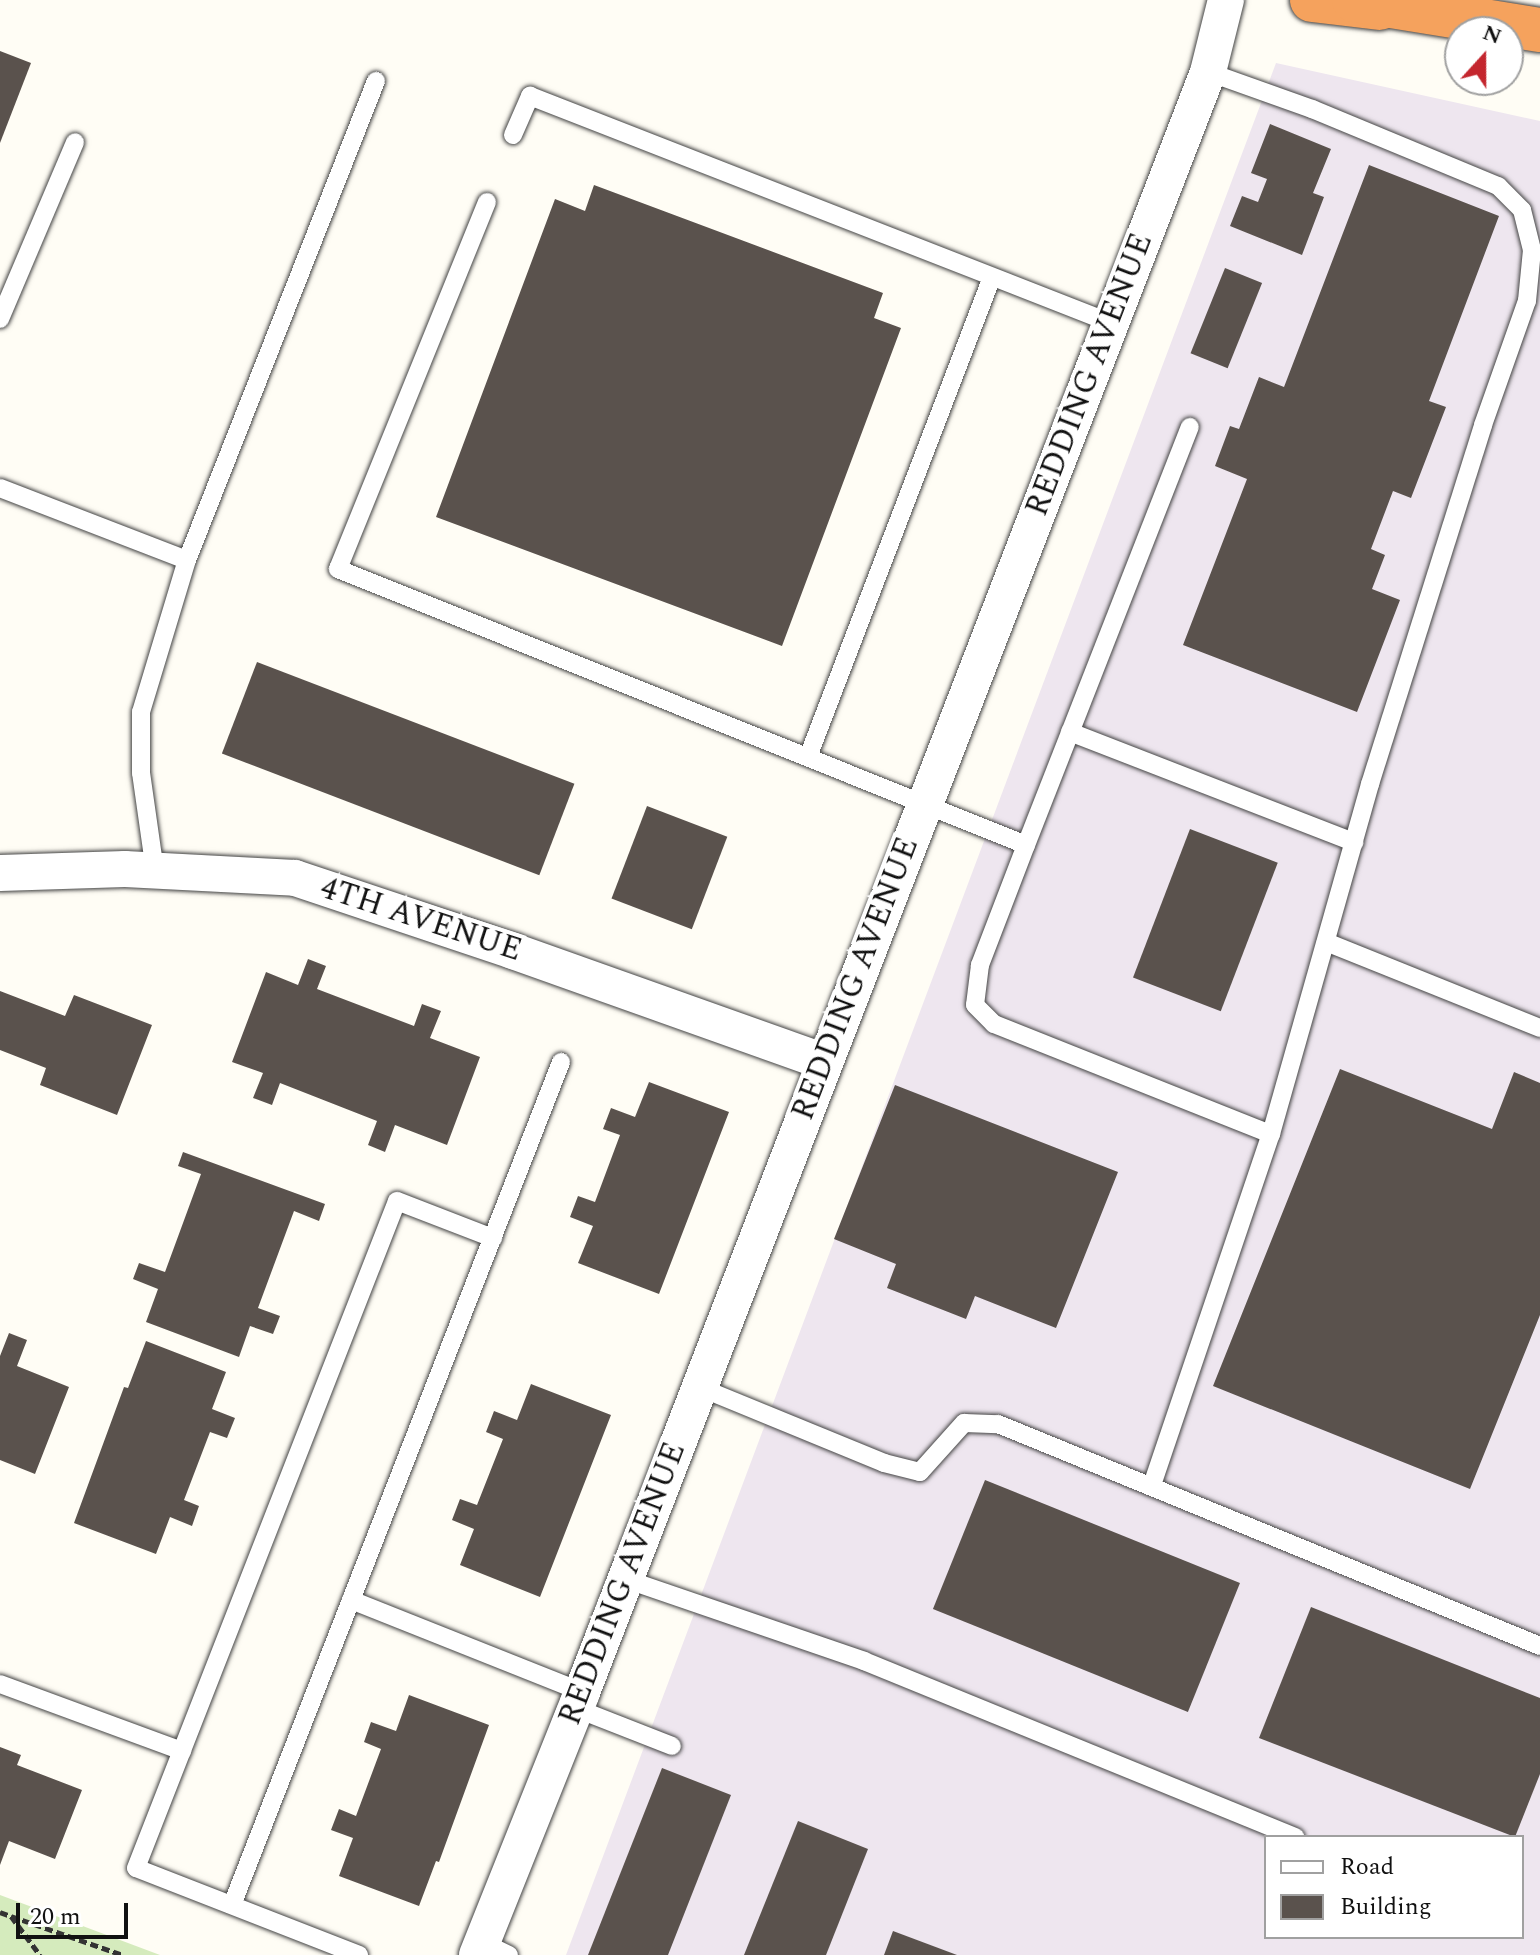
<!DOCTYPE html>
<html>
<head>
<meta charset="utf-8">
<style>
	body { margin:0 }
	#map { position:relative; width:1540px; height:1955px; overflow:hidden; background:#fffdf5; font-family:Spectral,serif }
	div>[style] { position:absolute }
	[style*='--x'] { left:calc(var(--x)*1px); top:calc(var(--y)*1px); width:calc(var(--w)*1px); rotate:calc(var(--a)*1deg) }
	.industrial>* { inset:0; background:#eee6ef }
	.green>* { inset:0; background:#d5ebbd }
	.building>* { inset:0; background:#5a524d; transform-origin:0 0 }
	.path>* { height:5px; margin-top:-2.5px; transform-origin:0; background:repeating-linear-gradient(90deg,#333 0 8px,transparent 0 12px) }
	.roads { filter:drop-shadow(0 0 2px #444) drop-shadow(0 0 2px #444) }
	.lane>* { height:18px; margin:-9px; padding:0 9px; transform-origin:9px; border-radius:9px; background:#fff }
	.street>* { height:36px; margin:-18px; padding:0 18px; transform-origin:18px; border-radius:18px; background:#fff }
	.highway>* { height:44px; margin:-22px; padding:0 22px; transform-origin:22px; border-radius:22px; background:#f5a25d }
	span { translate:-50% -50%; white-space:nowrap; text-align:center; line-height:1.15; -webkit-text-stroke:8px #fff; paint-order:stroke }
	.street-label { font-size:32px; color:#111 }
	.legend { position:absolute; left:1264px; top:1835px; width:260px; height:104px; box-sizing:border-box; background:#fff; border:2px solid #a0a0a0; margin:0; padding:10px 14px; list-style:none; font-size:24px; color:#111 }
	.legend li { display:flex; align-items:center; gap:16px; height:40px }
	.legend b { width:40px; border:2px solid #a0a0a0 }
	.north { position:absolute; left:1444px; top:16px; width:80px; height:80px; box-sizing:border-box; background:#fff; border:2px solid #a0a0a0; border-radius:50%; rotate:21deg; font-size:22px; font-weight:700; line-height:32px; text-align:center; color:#111 }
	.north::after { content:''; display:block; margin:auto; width:28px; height:36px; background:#c4262e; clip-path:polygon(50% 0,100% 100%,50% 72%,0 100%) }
	.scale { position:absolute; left:16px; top:1903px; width:112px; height:36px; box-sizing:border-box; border:4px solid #111; border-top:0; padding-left:10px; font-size:24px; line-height:28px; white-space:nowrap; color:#111; -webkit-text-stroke:6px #fff; paint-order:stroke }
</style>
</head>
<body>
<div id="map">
	<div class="industrial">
		<div style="clip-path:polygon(evenodd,1276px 63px,1540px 121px,1540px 1955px,566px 1955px,1276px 63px,1266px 1837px,1522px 1837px,1522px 1937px,1266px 1937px,1266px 1837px)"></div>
	</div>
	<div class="green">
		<div style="clip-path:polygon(0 1895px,160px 1955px,0 1955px)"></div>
	</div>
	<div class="building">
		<div style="clip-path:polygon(0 51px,31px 63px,0 143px)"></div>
		<div style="clip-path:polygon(1270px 124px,1331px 149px,1313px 193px,1324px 197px,1302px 255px,1230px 226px,1242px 196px,1258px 202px,1267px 179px,1251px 173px)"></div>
		<div style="clip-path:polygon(1369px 165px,1499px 216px,1429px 401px,1446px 407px,1411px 498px,1393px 491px,1371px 549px,1385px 555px,1372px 589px,1400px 600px,1357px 712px,1183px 645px,1247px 479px,1215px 466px,1230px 426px,1239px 429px,1259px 377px,1284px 387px)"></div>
		<div style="clip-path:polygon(594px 185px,883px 293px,874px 318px,901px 328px,782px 646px,436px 517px,555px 199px,585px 211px)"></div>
		<div style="left:1225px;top:268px;width:40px;height:92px;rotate:22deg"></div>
		<div style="left:257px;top:662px;width:340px;height:98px;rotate:21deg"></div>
		<div style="left:647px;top:806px;width:86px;height:99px;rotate:21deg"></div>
		<div style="left:1190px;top:829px;width:94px;height:159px;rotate:21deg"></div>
		<div style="clip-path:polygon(308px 959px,326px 966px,317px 989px,414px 1026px,422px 1004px,441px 1011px,430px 1038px,480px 1057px,447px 1145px,395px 1125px,385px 1152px,368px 1145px,377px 1121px,280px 1083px,272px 1105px,253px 1098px,263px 1073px,232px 1062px,266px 972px,298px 985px)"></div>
		<div style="clip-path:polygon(0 991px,65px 1016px,74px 995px,152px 1025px,117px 1115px,40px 1085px,46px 1068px,0 1050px)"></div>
		<div style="clip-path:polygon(1340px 1069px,1492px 1129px,1514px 1072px,1540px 1083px,1540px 1315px,1470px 1489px,1213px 1386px)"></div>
		<div style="clip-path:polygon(649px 1082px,729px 1112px,659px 1294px,578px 1263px,593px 1226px,570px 1217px,578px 1196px,595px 1202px,620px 1135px,603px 1129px,611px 1108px,635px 1117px)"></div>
		<div style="clip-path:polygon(895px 1085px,1118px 1172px,1056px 1328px,975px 1296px,966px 1319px,887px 1288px,896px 1264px,834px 1239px)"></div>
		<div style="clip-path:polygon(183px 1152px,325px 1204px,319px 1221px,294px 1211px,258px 1308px,280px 1316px,273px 1334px,250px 1326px,239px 1357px,146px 1322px,158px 1289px,133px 1279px,139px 1263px,165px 1272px,201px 1174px,178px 1166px)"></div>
		<div style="clip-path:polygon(9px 1333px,27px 1340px,17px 1366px,69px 1387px,35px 1474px,0 1460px,0 1356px)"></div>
		<div style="clip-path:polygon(146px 1341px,226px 1372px,212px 1409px,235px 1418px,227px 1438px,210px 1432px,184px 1500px,199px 1506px,192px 1526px,170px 1517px,156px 1554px,74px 1523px,124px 1387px,128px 1388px)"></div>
		<div style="clip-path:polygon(531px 1384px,611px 1415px,540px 1597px,460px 1565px,474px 1529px,452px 1520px,460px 1499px,477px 1505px,503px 1439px,486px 1432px,494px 1411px,517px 1420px)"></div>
		<div style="left:985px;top:1480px;width:275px;height:139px;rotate:22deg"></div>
		<div style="clip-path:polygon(1311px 1607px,1540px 1698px,1540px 1774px,1515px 1837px,1259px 1738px)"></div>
		<div style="clip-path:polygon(409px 1695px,489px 1725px,439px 1862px,436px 1861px,419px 1906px,339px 1876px,353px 1838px,331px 1830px,339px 1809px,356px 1816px,381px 1749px,364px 1742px,371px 1722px,396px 1731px)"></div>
		<div style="clip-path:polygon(0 1747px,21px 1755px,17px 1765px,82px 1790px,55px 1859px,9px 1841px,0 1865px)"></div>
		<div style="clip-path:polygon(662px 1768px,731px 1795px,668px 1955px,588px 1955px)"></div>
		<div style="clip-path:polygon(798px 1821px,868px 1849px,826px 1955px,744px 1955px)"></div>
		<div style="clip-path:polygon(893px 1931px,957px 1955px,884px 1955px)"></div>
	</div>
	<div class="path">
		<div style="--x:0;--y:1912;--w:12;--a:20"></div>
		<div style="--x:11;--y:1916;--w:49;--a:53.4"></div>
		<div style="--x:11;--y:1916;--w:119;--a:19.2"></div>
	</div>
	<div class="roads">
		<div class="lane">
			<div style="--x:513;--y:135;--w:43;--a:-66.4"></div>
			<div style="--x:530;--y:96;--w:624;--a:21.34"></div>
			<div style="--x:487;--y:202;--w:396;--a:112.1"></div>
			<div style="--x:338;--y:569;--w:741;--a:21.86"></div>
			<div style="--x:1026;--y:845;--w:449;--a:-68.6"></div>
			<div style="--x:0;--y:319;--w:192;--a:-67"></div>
			<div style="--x:0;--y:488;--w:200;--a:21.1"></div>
			<div style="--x:1070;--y:732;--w:305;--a:21.2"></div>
			<div style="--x:808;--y:757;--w:514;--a:-69.03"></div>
			<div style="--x:1026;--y:845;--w:129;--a:111"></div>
			<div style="--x:980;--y:965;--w:40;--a:97.1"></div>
			<div style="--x:975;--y:1005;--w:27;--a:45"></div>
			<div style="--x:994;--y:1024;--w:298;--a:21.7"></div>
			<div style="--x:155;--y:871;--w:99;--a:-98.1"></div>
			<div style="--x:141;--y:773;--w:61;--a:-90"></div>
			<div style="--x:141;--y:712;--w:159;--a:-73.2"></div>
			<div style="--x:187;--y:560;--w:515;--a:-68.47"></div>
			<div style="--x:1326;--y:942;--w:231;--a:21.9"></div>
			<div style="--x:699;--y:1387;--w:200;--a:22.3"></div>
			<div style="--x:884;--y:1463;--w:37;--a:14"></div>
			<div style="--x:920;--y:1472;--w:66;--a:-48.1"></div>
			<div style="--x:964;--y:1423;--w:34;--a:2"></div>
			<div style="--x:998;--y:1424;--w:586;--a:22.27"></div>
			<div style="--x:1152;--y:1485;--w:371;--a:-71.3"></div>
			<div style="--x:1271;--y:1134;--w:364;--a:-74.2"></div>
			<div style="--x:1370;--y:784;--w:376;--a:-72.5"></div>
			<div style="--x:1483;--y:425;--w:132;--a:-70.5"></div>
			<div style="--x:1527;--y:301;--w:51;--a:-84.4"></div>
			<div style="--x:1532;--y:250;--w:41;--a:-104"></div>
			<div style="--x:1522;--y:210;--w:34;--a:-135"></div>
			<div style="--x:1498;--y:186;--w:201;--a:-157.5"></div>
			<div style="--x:1312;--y:109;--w:110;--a:-160.4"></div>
			<div style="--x:625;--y:1579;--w:253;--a:18.9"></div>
			<div style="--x:864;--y:1661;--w:466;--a:22.2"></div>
			<div style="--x:351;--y:1600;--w:249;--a:21.7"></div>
			<div style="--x:0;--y:1684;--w:194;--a:20.2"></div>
			<div style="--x:575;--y:1708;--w:104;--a:21.4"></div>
			<div style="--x:232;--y:1905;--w:905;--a:-68.68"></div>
			<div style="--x:482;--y:1942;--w:30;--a:26"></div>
			<div style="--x:359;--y:1955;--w:239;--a:-158.7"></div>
			<div style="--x:136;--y:1868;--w:716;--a:-68.63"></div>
			<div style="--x:397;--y:1201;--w:103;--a:21.1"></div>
		</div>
		<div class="street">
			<div style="--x:0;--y:873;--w:125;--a:-1.8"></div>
			<div style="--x:125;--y:869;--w:170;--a:3"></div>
			<div style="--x:295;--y:878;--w:230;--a:18.5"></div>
			<div style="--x:513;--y:951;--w:331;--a:19.6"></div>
			<div style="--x:477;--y:1955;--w:283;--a:-68.2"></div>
			<div style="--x:582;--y:1692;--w:1737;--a:-68.87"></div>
			<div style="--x:1208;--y:72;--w:74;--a:-76"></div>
		</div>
		<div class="highway">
			<div style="--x:1312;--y:0;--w:68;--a:6.7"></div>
			<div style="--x:1354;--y:0;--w:188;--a:9.2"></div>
		</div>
	</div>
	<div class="street-label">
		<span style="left:1090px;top:375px;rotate:-69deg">REDDING AVENUE</span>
		<span style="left:421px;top:920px;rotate:18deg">4TH AVENUE</span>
		<span style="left:856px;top:979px;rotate:-69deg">REDDING AVENUE</span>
		<span style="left:623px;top:1584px;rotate:-69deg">REDDING AVENUE</span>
	</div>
	<ul class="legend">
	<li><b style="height:10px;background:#fff"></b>Road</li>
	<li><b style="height:22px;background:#5a524d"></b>Building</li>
	</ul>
	<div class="north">N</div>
	<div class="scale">20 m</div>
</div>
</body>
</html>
